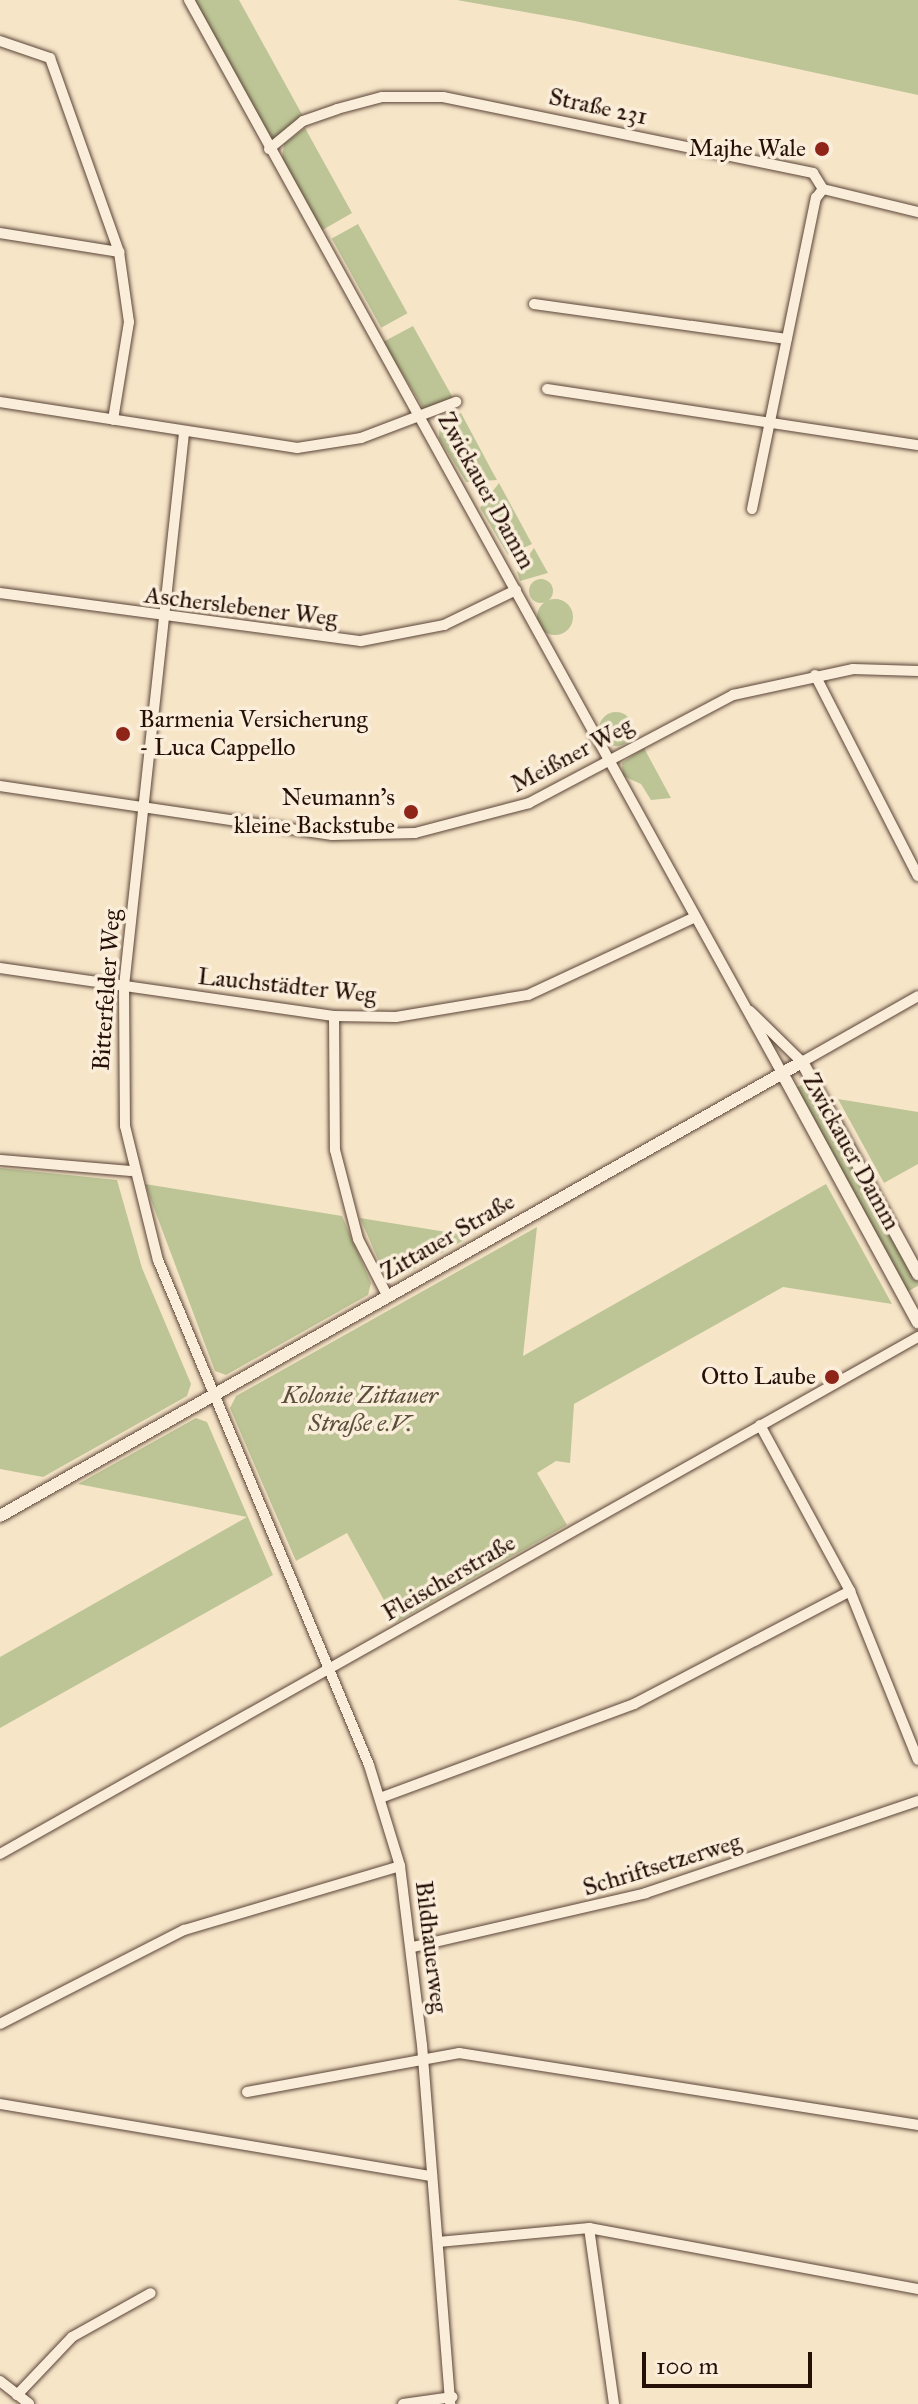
<!DOCTYPE html>
<html>
<head>
<meta charset="utf-8">
<style>
	body { margin:0 }
	#map { position:relative; width:918px; height:2404px; overflow:hidden; background:#f7e5c8; font-family:"IM FELL Great Primer",serif }
	div>[style] { position:absolute }
	[style*='--x'] { left:calc(var(--x)*1px); top:calc(var(--y)*1px); width:calc(var(--w)*1px); rotate:calc(var(--a)*1deg) }
	.green>* { inset:0; background:#bdc596; transform-origin:0 0 }
	.round { border-radius:50% }
	.roads { filter:drop-shadow(0 0 2px #5a4437) drop-shadow(0 0 2px #5a4437) }
	.minor>* { height:10px; margin:-5px; padding:0 5px; transform-origin:5px; border-radius:5px; background:#faeedb }
	.tertiary>* { height:12px; margin:-6px; padding:0 6px; transform-origin:6px; border-radius:6px; background:#faeedb }
	.dots>* { width:22px; height:22px; translate:-50% -50%; box-sizing:border-box; border:4px solid #faeedb; border-radius:50% }
	span { translate:-50% -50%; white-space:nowrap; text-align:center; line-height:1.15; -webkit-text-stroke:7px #faeedb; paint-order:stroke }
	.street-label { font-size:24px; color:#250f07 }
	.poi-label { font-size:24px; color:#250f07 }
	.right { translate:-100% -50%; text-align:right }
	.left { translate:0 -50%; text-align:left }
	.park-label { font-size:24px; color:#5a4f39; font-style:italic }
	.scale { position:absolute; left:642px; top:2352px; width:170px; height:36px; box-sizing:border-box; border:4px solid #250f07; border-top:0; padding-left:10px; font-size:24px; line-height:28px; white-space:nowrap; color:#250f07; -webkit-text-stroke:6px #faeedb; paint-order:stroke }
</style>
</head>
<body>
<div id="map">
	<div class="green">
		<div style="clip-path:polygon(193px 0,239px 0,304px 118px,270px 143px)"></div>
		<div style="clip-path:polygon(457px 0,918px 0,918px 95px,575px 21px)"></div>
		<div style="clip-path:polygon(305px 128px,352px 213px,319px 232px,282px 159px,284px 144px)"></div>
		<div style="left:358px;top:224px;width:102px;height:30px;rotate:61deg"></div>
		<div style="clip-path:polygon(413px 326px,453px 398px,424px 409px,383px 342px)"></div>
		<div style="clip-path:polygon(461px 413px,492px 471px,497px 480px,466px 482px,439px 438px,440px 422px)"></div>
		<div style="clip-path:polygon(499px 483px,532px 544px,508px 555px,480px 508px)"></div>
		<div style="clip-path:polygon(534px 548px,548px 573px,520px 581px,517px 572px)"></div>
		<div class="round" style="left:529px;top:579px;width:24px;height:24px"></div>
		<div class="round" style="left:537px;top:599px;width:36px;height:36px"></div>
		<div class="round" style="left:599px;top:712px;width:34px;height:34px"></div>
		<div style="clip-path:polygon(644px 748px,671px 798px,651px 800px,641px 784px,623px 776px,622px 763px)"></div>
		<div style="left:807px;top:1082px;width:232px;height:13px;rotate:61deg"></div>
		<div style="clip-path:polygon(838px 1099px,918px 1112px,918px 1164px,884px 1183px)"></div>
		<div style="clip-path:polygon(0 1168px,117px 1180px,142px 1268px,191px 1384px,187px 1396px,43px 1477px,0 1469px)"></div>
		<div style="clip-path:polygon(145px 1184px,342px 1216px,371px 1283px,368px 1295px,226px 1375px,215px 1371px)"></div>
		<div style="clip-path:polygon(826px 1184px,892px 1304px,783px 1287px,574px 1404px,570px 1463px,556px 1461px,537px 1473px,567px 1525px,396px 1622px,347px 1533px,296px 1561px,230px 1408px,236px 1396px,537px 1227px,523px 1356px)"></div>
		<div style="clip-path:polygon(360px 1218px,471px 1236px,396px 1279px,385px 1275px)"></div>
		<div style="clip-path:polygon(196px 1418px,207px 1422px,273px 1575px,0 1728px,0 1657px,247px 1517px,78px 1484px)"></div>
	</div>
	<div class="roads">
		<div class="minor">
			<div style="--x:189;--y:0;--w:1226;--a:61.07"></div>
			<div style="--x:0;--y:41;--w:53;--a:18.8"></div>
			<div style="--x:50;--y:58;--w:206;--a:70.4"></div>
			<div style="--x:119;--y:252;--w:71;--a:81.9"></div>
			<div style="--x:129;--y:322;--w:99;--a:99.3"></div>
			<div style="--x:269;--y:149;--w:44;--a:-39.5"></div>
			<div style="--x:303;--y:121;--w:36;--a:-19"></div>
			<div style="--x:337;--y:109;--w:47;--a:-14.9"></div>
			<div style="--x:382;--y:97;--w:61;--a:0"></div>
			<div style="--x:443;--y:97;--w:378;--a:11.6"></div>
			<div style="--x:813;--y:173;--w:19;--a:58"></div>
			<div style="--x:823;--y:189;--w:98;--a:13.6"></div>
			<div style="--x:0;--y:233;--w:121;--a:9.1"></div>
			<div style="--x:534;--y:304;--w:255;--a:7.9"></div>
			<div style="--x:547;--y:389;--w:375;--a:8.6"></div>
			<div style="--x:0;--y:402;--w:301;--a:8.8"></div>
			<div style="--x:297;--y:448;--w:65;--a:-8.9"></div>
			<div style="--x:361;--y:438;--w:102;--a:-20.8"></div>
			<div style="--x:184;--y:433;--w:556;--a:96.19"></div>
			<div style="--x:124;--y:986;--w:140;--a:89.6"></div>
			<div style="--x:125;--y:1126;--w:138;--a:76.2"></div>
			<div style="--x:158;--y:1260;--w:547;--a:67.32"></div>
			<div style="--x:369;--y:1765;--w:106;--a:72.9"></div>
			<div style="--x:400;--y:1866;--w:180;--a:83"></div>
			<div style="--x:422;--y:2045;--w:360;--a:85.5"></div>
			<div style="--x:752;--y:509;--w:318;--a:-78.4"></div>
			<div style="--x:816;--y:198;--w:11;--a:-52"></div>
			<div style="--x:0;--y:593;--w:364;--a:7.6"></div>
			<div style="--x:361;--y:641;--w:85;--a:-10.9"></div>
			<div style="--x:444;--y:625;--w:80;--a:-25.9"></div>
			<div style="--x:815;--y:675;--w:226;--a:62.9"></div>
			<div style="--x:0;--y:786;--w:336;--a:8.4"></div>
			<div style="--x:332;--y:835;--w:83;--a:-1.4"></div>
			<div style="--x:415;--y:833;--w:118;--a:-14.7"></div>
			<div style="--x:529;--y:803;--w:231;--a:-27.9"></div>
			<div style="--x:733;--y:695;--w:123;--a:-12.2"></div>
			<div style="--x:853;--y:669;--w:65;--a:1.8"></div>
			<div style="--x:0;--y:968;--w:337;--a:8.2"></div>
			<div style="--x:334;--y:1016;--w:62;--a:0.9"></div>
			<div style="--x:396;--y:1017;--w:134;--a:-9.5"></div>
			<div style="--x:528;--y:995;--w:184;--a:-25"></div>
			<div style="--x:750;--y:1011;--w:73;--a:44.4"></div>
			<div style="--x:802;--y:1062;--w:133;--a:-29.6"></div>
			<div style="--x:334;--y:1016;--w:134;--a:89.6"></div>
			<div style="--x:335;--y:1150;--w:92;--a:75.5"></div>
			<div style="--x:358;--y:1239;--w:65;--a:62.7"></div>
			<div style="--x:0;--y:1160;--w:132;--a:4.8"></div>
			<div style="--x:760;--y:1425;--w:189;--a:61.5"></div>
			<div style="--x:850;--y:1591;--w:182;--a:68.1"></div>
			<div style="--x:380;--y:1798;--w:271;--a:-20.3"></div>
			<div style="--x:634;--y:1704;--w:244;--a:-27.6"></div>
			<div style="--x:0;--y:1854;--w:1054;--a:-29.39"></div>
			<div style="--x:413;--y:1947;--w:239;--a:-13"></div>
			<div style="--x:646;--y:1893;--w:287;--a:-18.7"></div>
			<div style="--x:0;--y:2024;--w:207;--a:-27.1"></div>
			<div style="--x:184;--y:1930;--w:225;--a:-16.5"></div>
			<div style="--x:247;--y:2092;--w:216;--a:-10.4"></div>
			<div style="--x:459;--y:2053;--w:465;--a:8.9"></div>
			<div style="--x:0;--y:2104;--w:438;--a:9.5"></div>
			<div style="--x:589;--y:2228;--w:178;--a:81.9"></div>
			<div style="--x:438;--y:2242;--w:152;--a:-5.3"></div>
			<div style="--x:589;--y:2228;--w:335;--a:10.5"></div>
			<div style="--x:0;--y:2381;--w:37;--a:38"></div>
			<div style="--x:17;--y:2395;--w:80;--a:-46.5"></div>
			<div style="--x:72;--y:2337;--w:90;--a:-29.1"></div>
			<div style="--x:403;--y:2404;--w:50;--a:-8"></div>
		</div>
		<div class="tertiary">
			<div style="--x:782;--y:1073;--w:284;--a:61.4"></div>
			<div style="--x:0;--y:1516;--w:922;--a:-29.51"></div>
			<div style="--x:802;--y:1062;--w:242;--a:61.3"></div>
		</div>
	</div>
	<div class="dots">
		<div style="left:822px;top:149px;background:#8f2418"></div>
		<div style="left:123px;top:734px;background:#8f2418"></div>
		<div style="left:411px;top:812px;background:#8f2418"></div>
		<div style="left:832px;top:1377px;background:#8f2418"></div>
	</div>
	<div class="street-label">
		<span style="left:598px;top:107px;rotate:12deg">Straße 231</span>
		<span style="left:486px;top:491px;rotate:61deg">Zwickauer Damm</span>
		<span style="left:241px;top:607px;rotate:7deg">Ascherslebener Weg</span>
		<span style="left:572px;top:755px;rotate:-28deg">Meißner Weg</span>
		<span style="left:287px;top:986px;rotate:6deg">Lauchstädter Weg</span>
		<span style="left:107px;top:990px;rotate:-86deg">Bitterfelder Weg</span>
		<span style="left:851px;top:1152px;rotate:61deg">Zwickauer Damm</span>
		<span style="left:448px;top:1237px;rotate:-30deg">Zittauer Straße</span>
		<span style="left:449px;top:1578px;rotate:-30deg">Fleischerstraße</span>
		<span style="left:662px;top:1865px;rotate:-17deg">Schriftsetzerweg</span>
		<span style="left:431px;top:1947px;rotate:83deg">Bildhauerweg</span>
	</div>
	<div class="poi-label">
		<span class="right" style="left:806px;top:149px">Majhe Wale</span>
		<span class="left" style="left:139px;top:734px">Barmenia Versicherung<br>- Luca Cappello</span>
		<span class="right" style="left:395px;top:812px">Neumann's<br>kleine Backstube</span>
		<span class="right" style="left:816px;top:1377px">Otto Laube</span>
	</div>
	<div class="park-label">
		<span style="left:360px;top:1410px">Kolonie Zittauer<br>Straße e.V.</span>
	</div>
	<div class="scale">100 m</div>
</div>
</body>
</html>
